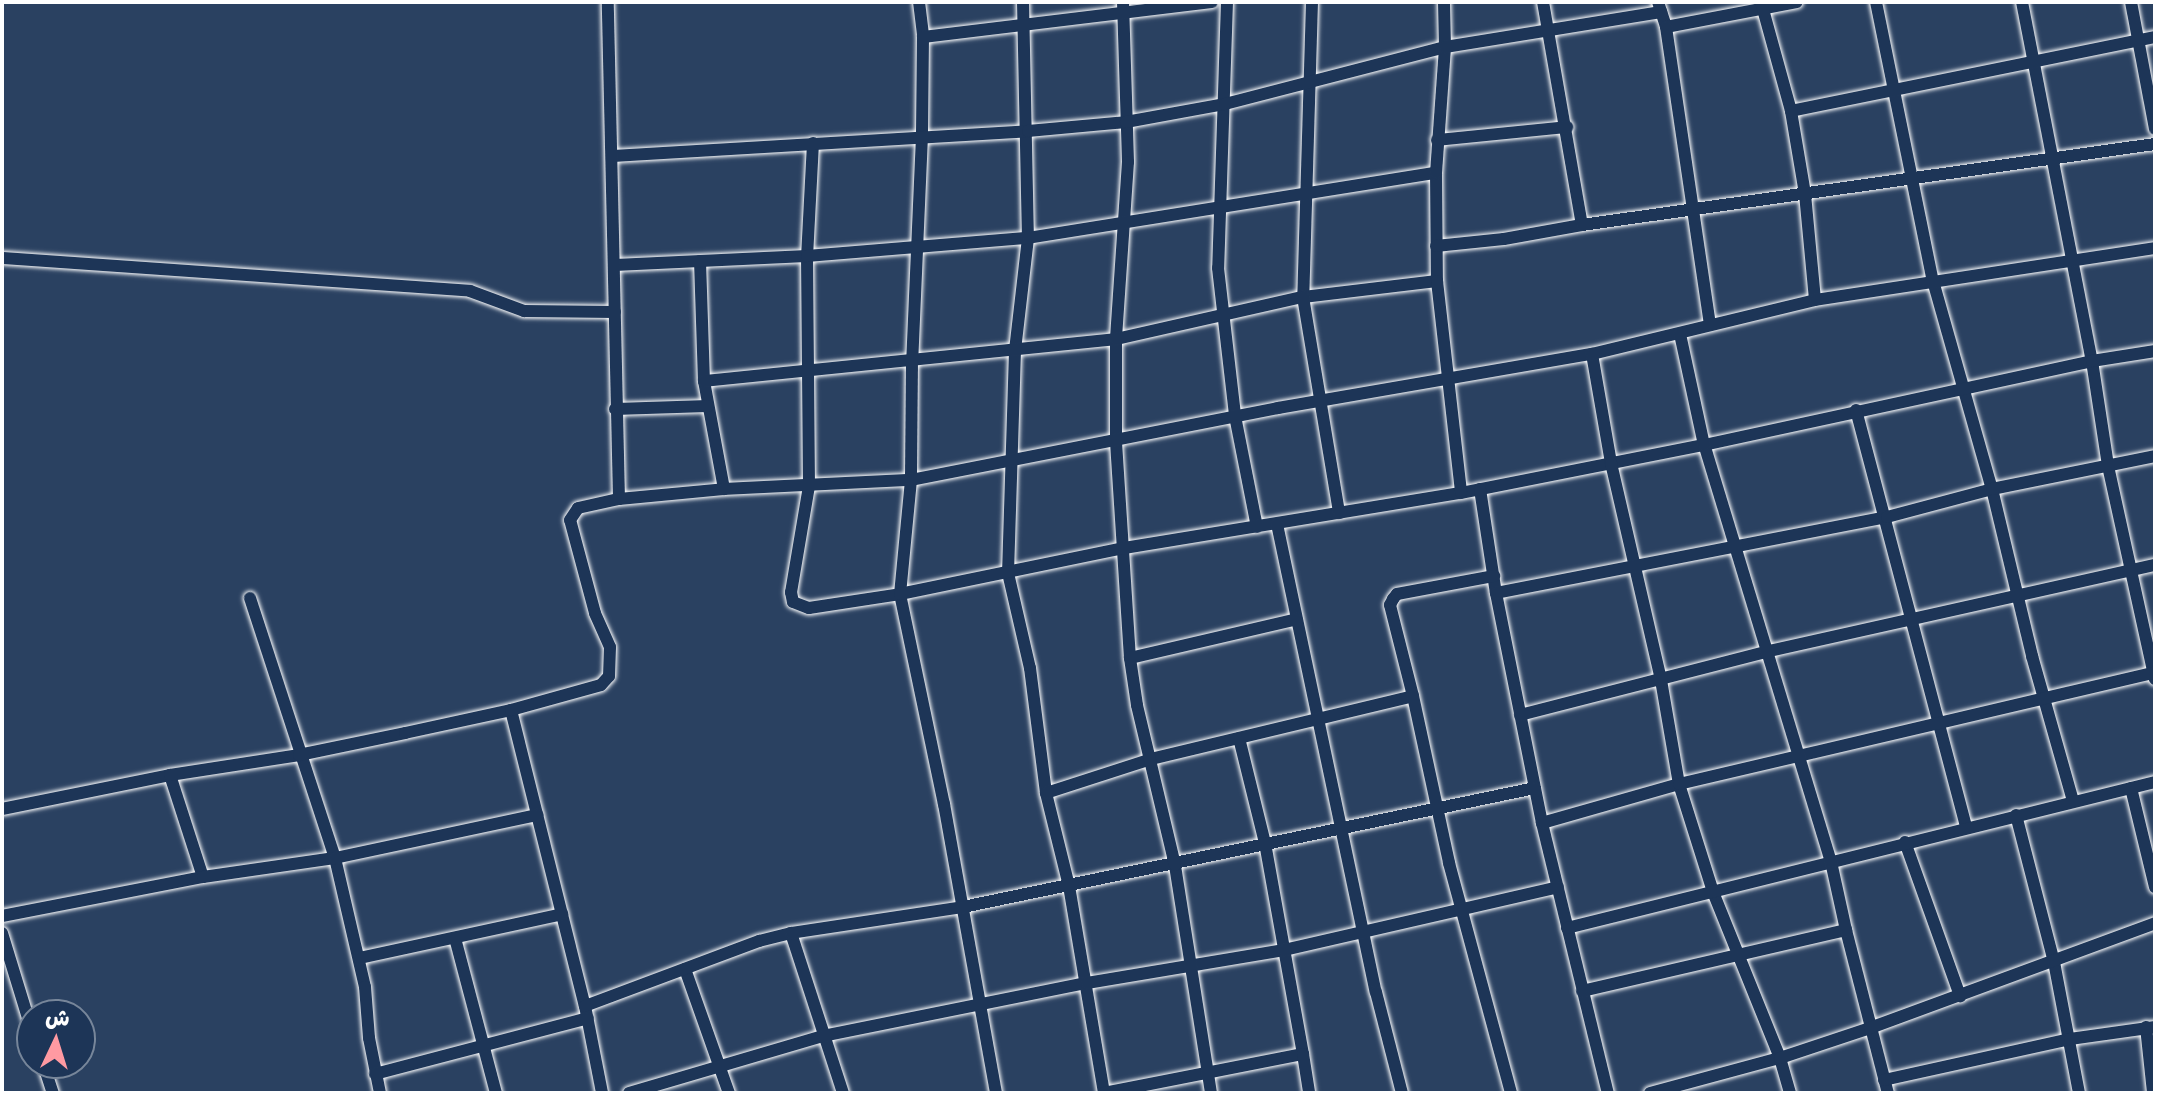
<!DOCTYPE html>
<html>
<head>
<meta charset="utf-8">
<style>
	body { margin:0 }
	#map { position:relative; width:2157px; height:1095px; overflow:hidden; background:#2a4161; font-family:Mali,"Playpen Sans Arabic",sans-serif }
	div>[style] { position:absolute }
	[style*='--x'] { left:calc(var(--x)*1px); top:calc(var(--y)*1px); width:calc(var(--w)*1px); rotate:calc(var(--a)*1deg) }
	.roads { filter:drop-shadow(0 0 2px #fff) drop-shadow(0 0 2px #fff) }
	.minor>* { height:12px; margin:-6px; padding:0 6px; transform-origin:6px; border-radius:6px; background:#1d3557 }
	span { translate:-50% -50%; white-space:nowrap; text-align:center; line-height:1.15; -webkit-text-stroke:6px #1d3557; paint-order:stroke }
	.frame { position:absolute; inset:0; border:4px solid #fff; pointer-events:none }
	.north { position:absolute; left:16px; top:999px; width:80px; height:80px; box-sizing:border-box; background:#1d3557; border:2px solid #77869a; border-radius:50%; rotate:4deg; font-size:22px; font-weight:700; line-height:32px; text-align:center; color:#fff }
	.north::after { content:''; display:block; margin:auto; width:28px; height:36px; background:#ff9aa2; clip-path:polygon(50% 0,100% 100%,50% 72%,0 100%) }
</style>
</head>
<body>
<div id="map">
	<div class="roads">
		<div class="minor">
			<div style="--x:919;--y:2;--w:35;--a:83"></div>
			<div style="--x:923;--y:37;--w:99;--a:90.6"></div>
			<div style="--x:922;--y:136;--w:225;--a:92.5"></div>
			<div style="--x:912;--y:361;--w:119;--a:90.5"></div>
			<div style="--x:911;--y:480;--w:115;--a:95.5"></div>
			<div style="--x:900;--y:594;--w:215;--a:78.2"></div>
			<div style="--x:944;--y:804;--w:294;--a:79.8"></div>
			<div style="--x:1023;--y:2;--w:236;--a:88.8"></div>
			<div style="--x:1028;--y:238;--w:114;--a:96.6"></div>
			<div style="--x:1015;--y:351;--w:222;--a:91.8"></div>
			<div style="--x:1008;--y:573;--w:98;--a:77"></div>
			<div style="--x:1030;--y:668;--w:126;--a:82.7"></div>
			<div style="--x:1046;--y:793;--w:96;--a:76.1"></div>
			<div style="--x:1069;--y:886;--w:210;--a:80.4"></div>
			<div style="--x:1123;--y:2;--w:160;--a:88.2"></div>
			<div style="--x:1128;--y:162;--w:177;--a:93.9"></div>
			<div style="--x:1116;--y:339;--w:103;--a:90"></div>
			<div style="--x:1116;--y:442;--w:216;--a:86.3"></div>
			<div style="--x:1227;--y:2;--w:266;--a:91.9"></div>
			<div style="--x:1218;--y:268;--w:149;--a:83.4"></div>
			<div style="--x:1235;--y:416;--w:113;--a:78.8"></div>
			<div style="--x:1312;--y:2;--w:295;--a:91.7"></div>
			<div style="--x:1303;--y:297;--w:135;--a:-6.8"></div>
			<div style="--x:1543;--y:2;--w:226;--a:80.1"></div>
			<div style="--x:1658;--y:2;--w:26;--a:72"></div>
			<div style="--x:1666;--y:27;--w:133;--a:-10.8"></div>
			<div style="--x:1761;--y:2;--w:113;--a:74.6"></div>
			<div style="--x:1791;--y:111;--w:84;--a:80.4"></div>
			<div style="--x:1805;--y:194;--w:106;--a:84.6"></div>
			<div style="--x:1876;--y:2;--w:285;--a:78.5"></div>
			<div style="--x:1933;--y:281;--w:216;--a:74.2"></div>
			<div style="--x:1992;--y:489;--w:172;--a:76.5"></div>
			<div style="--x:2032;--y:656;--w:151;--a:74.2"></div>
			<div style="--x:2022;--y:2;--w:366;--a:79"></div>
			<div style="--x:2092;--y:361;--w:106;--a:81.3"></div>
			<div style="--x:2108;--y:466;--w:218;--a:77.6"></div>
			<div style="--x:2131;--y:2;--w:129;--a:79.3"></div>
			<div style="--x:1666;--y:27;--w:301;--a:81.6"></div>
			<div style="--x:923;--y:37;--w:291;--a:-6.9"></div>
			<div style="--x:1791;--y:111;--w:371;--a:-11.5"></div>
			<div style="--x:1437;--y:140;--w:131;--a:-5.7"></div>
			<div style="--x:813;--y:143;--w:113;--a:93"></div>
			<div style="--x:807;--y:256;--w:230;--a:89.5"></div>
			<div style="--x:809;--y:486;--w:108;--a:99.6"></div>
			<div style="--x:791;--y:592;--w:10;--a:79"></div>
			<div style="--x:793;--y:602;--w:17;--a:21"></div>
			<div style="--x:809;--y:608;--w:92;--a:-8.7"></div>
			<div style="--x:900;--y:594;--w:229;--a:-11.6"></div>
			<div style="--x:1124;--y:548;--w:341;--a:-9.3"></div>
			<div style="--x:1461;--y:493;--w:248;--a:-11.2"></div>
			<div style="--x:1704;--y:445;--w:397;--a:-12.2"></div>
			<div style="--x:2092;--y:361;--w:64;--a:-9"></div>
			<div style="--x:613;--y:156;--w:416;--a:-3.4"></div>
			<div style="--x:1028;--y:131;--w:98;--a:-5.2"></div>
			<div style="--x:1126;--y:122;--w:101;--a:-10.3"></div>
			<div style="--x:1225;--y:104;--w:227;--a:-14.5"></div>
			<div style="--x:1445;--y:47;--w:45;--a:-91.3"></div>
			<div style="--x:1436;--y:173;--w:108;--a:89.5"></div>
			<div style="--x:1437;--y:281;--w:213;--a:83.5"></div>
			<div style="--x:1436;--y:246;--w:68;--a:-5.9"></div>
			<div style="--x:1504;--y:239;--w:79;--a:-10.2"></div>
			<div style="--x:1582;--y:225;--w:579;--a:-8.05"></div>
			<div style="--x:2;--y:258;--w:469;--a:4"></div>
			<div style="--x:470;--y:291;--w:58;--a:20.3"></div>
			<div style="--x:524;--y:311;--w:91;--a:0.6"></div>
			<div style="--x:700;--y:261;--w:120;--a:88.1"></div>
			<div style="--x:704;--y:381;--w:110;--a:79.5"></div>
			<div style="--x:615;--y:265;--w:192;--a:-2.7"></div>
			<div style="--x:807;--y:256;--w:222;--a:-4.7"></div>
			<div style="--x:1028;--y:238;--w:413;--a:-9.1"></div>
			<div style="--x:1436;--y:173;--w:126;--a:-85.9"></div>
			<div style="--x:1445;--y:47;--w:219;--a:-9.2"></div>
			<div style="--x:1592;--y:354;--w:111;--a:80.1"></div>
			<div style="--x:1611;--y:463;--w:223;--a:77"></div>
			<div style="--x:1661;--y:680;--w:106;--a:80.2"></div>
			<div style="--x:1679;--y:784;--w:113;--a:72.5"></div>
			<div style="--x:1713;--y:892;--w:179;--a:68"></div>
			<div style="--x:1780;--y:1058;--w:36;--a:74"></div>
			<div style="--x:704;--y:381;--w:414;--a:-5.8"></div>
			<div style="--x:1116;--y:339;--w:192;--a:-12.7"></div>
			<div style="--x:1303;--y:297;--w:219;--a:80.5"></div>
			<div style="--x:615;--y:409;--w:93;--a:-1.8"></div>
			<div style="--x:1856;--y:410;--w:431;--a:75.2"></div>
			<div style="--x:1480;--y:489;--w:105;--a:81.3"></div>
			<div style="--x:1496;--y:593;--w:235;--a:78.7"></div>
			<div style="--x:1542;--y:823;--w:278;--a:76.3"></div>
			<div style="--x:619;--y:499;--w:105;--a:-5.4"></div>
			<div style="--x:724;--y:489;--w:187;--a:-2.8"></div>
			<div style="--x:911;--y:480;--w:374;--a:-11.1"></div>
			<div style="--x:1278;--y:408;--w:319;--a:-9.8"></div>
			<div style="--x:1592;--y:354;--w:229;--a:-13.6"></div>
			<div style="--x:1815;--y:300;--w:344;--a:-8.7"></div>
			<div style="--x:1277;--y:524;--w:478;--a:78.1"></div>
			<div style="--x:1376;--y:992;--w:104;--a:75.6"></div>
			<div style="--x:1496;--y:593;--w:398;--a:-11"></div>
			<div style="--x:1887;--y:517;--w:109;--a:-14.9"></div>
			<div style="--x:1992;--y:489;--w:166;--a:-11.4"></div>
			<div style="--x:250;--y:598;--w:274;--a:71.9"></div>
			<div style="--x:335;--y:858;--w:132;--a:76.9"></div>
			<div style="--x:365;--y:987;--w:51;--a:85.5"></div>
			<div style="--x:369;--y:1038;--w:56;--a:78.7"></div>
			<div style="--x:1413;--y:696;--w:94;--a:-104.2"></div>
			<div style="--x:1390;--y:605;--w:7;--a:-63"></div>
			<div style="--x:1393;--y:599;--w:6;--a:-51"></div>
			<div style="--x:1397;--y:594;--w:99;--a:-10.5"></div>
			<div style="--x:511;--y:710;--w:305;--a:76"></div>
			<div style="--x:585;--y:1006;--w:89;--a:78.9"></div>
			<div style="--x:1520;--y:715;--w:257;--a:-14.4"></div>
			<div style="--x:1769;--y:651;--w:395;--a:-12.6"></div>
			<div style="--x:1239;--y:738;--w:108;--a:76.1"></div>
			<div style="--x:1265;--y:843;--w:214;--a:79.8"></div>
			<div style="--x:170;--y:775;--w:107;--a:72.1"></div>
			<div style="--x:2131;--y:788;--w:102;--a:76.4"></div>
			<div style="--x:1046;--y:793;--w:110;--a:-17.9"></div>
			<div style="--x:1151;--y:759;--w:269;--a:-13.5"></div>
			<div style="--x:1413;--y:696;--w:171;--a:77.8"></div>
			<div style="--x:1449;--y:863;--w:238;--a:74.9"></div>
			<div style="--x:2;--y:809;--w:171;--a:-11.4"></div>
			<div style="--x:170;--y:775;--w:131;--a:-8.8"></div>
			<div style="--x:299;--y:755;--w:108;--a:-11.7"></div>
			<div style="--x:405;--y:733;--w:108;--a:-12.2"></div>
			<div style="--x:511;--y:710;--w:93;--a:-15.5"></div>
			<div style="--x:601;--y:685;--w:12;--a:-48"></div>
			<div style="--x:609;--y:676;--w:29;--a:-88"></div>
			<div style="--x:610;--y:647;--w:37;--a:-114"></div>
			<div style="--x:595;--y:613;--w:96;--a:-105"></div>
			<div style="--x:570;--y:520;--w:14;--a:-56"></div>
			<div style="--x:578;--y:508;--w:42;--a:-12.4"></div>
			<div style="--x:619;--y:499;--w:497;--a:-91.3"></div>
			<div style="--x:2016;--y:815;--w:152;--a:75.5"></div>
			<div style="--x:2054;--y:962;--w:133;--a:79.2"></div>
			<div style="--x:1542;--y:823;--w:142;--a:-15.9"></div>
			<div style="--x:1679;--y:784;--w:488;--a:-13.2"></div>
			<div style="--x:1905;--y:842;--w:164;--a:70.3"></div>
			<div style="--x:2;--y:916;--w:205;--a:-11"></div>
			<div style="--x:203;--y:877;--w:133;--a:-8.2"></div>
			<div style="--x:335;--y:858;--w:207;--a:-12"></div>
			<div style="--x:1567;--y:928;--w:606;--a:-13.94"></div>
			<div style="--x:1846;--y:930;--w:168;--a:75.6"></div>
			<div style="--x:2;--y:933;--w:102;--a:73"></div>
			<div style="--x:791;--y:933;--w:168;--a:72"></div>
			<div style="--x:455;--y:938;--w:160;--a:75.2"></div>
			<div style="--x:359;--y:958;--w:208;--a:-12.2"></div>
			<div style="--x:685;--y:969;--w:132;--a:70.5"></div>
			<div style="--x:1582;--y:991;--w:271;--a:-13"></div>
			<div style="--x:1846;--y:930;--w:70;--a:-102.4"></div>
			<div style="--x:1831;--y:862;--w:436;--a:-106.9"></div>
			<div style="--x:1704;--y:445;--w:114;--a:-102.2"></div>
			<div style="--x:585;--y:1006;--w:186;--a:-20.5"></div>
			<div style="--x:759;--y:941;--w:33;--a:-14"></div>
			<div style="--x:791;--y:933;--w:174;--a:-8.6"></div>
			<div style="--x:963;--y:907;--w:584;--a:-11.75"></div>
			<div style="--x:2146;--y:1027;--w:66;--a:83.9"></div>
			<div style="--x:43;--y:1063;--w:32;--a:72"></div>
			<div style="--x:375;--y:1074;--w:220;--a:-14.7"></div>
			<div style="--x:1884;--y:1080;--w:190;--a:-12.4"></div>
			<div style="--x:2070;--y:1039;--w:86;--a:-8"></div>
			<div style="--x:629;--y:1093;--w:202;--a:-16.4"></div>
			<div style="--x:823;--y:1036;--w:269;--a:-11.4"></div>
			<div style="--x:1087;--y:983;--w:200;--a:-9.5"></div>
			<div style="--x:1284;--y:950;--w:281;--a:-12.9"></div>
			<div style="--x:1104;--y:1093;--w:203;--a:-11.1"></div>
			<div style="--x:1303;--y:1054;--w:39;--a:81"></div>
			<div style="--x:1211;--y:1093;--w:231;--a:-99"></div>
			<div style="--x:1175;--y:865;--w:164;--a:-103.4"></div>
			<div style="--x:1137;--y:705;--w:48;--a:-98.5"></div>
			<div style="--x:1130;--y:658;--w:171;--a:-13.1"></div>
			<div style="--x:1650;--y:1093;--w:135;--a:-15.1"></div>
			<div style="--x:1780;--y:1058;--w:95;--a:-18.4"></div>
			<div style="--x:1870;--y:1028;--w:304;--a:-20.2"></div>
		</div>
	</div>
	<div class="frame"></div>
	<div class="north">ش</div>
</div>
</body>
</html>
